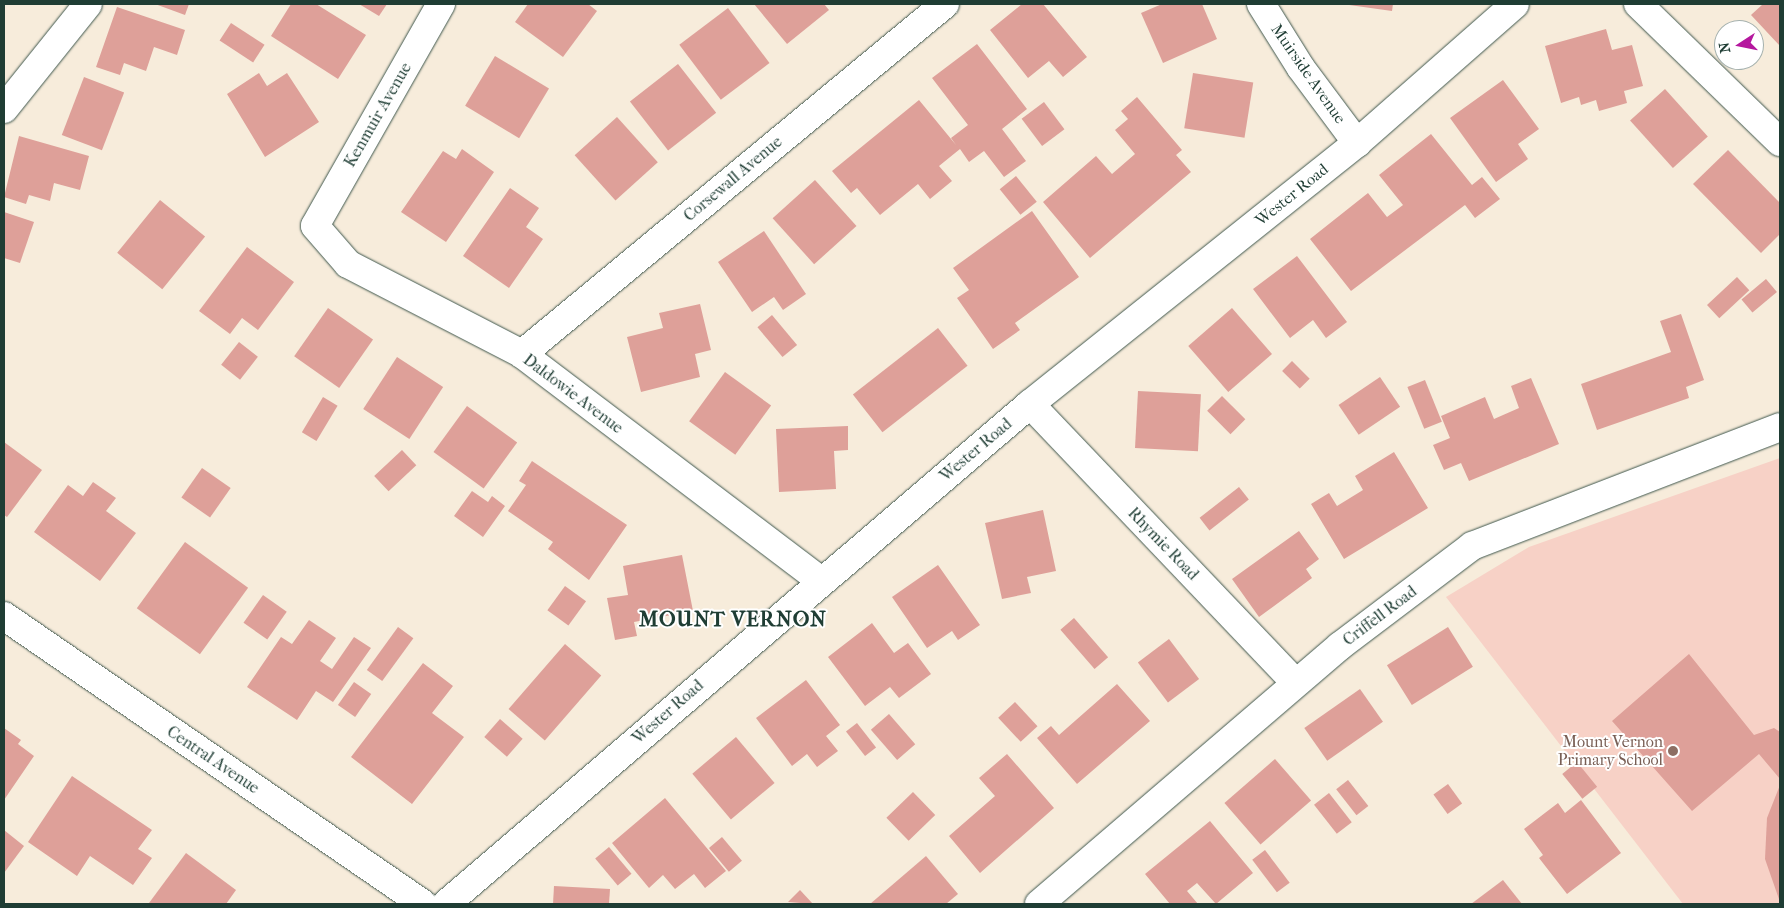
<!DOCTYPE html>
<html>
<head>
<meta charset="utf-8">
<style>
	body { margin:0 }
	#map { position:relative; width:1784px; height:908px; overflow:hidden; background:#f7ecdb; font-family:"IM FELL French Canon",serif }
	div>[style] { position:absolute }
	[style*='--x'] { left:calc(var(--x)*1px); top:calc(var(--y)*1px); width:calc(var(--w)*1px); rotate:calc(var(--a)*1deg) }
	.built>* { inset:0; background:#f7d1c6 }
	.building>* { inset:0; background:#dea099; transform-origin:0 0 }
	.roads { filter:drop-shadow(0 0 1px #3f574d) drop-shadow(0 0 1px #3f574d) }
	.minor>* { height:28px; margin:-14px; padding:0 14px; transform-origin:14px; border-radius:14px; background:#fff }
	.dots>* { width:14px; height:14px; translate:-50% -50%; box-sizing:border-box; border:2px solid #fff; border-radius:50% }
	span { translate:-50% -50%; white-space:nowrap; text-align:center; line-height:1.15; -webkit-text-stroke:4px #fff; paint-order:stroke }
	.street-label { font-size:16px; color:#1f3d34 }
	.education-label { font-size:16px; color:#785e54 }
	.right { translate:-100% -50%; text-align:right }
	.district-label { font-size:21px; color:#1f3d34; font-weight:700; letter-spacing:1px }
	.frame { position:absolute; inset:0; border:5px solid #1f3d34; pointer-events:none }
	.north { position:absolute; left:1714px; top:20px; width:50px; height:50px; box-sizing:border-box; background:#fff; border:1px solid #a5b1ae; border-radius:50%; rotate:259deg; font-size:14px; font-weight:700; line-height:20px; text-align:center; color:#1f3d34 }
	.north::after { content:''; display:block; margin:auto; width:18px; height:22px; background:#b5179e; clip-path:polygon(50% 0,100% 100%,50% 72%,0 100%) }
</style>
</head>
<body>
<div id="map">
	<div class="built">
		<div style="clip-path:polygon(1780px 458px,1780px 904px,1683px 904px,1446px 597px,1529px 547px)"></div>
	</div>
	<div class="building">
		<div style="clip-path:polygon(155px 4px,189px 4px,185px 15px)"></div>
		<div style="clip-path:polygon(291px 4px,316px 4px,366px 35px,338px 79px,271px 36px)"></div>
		<div style="clip-path:polygon(359px 4px,387px 4px,379px 16px)"></div>
		<div style="clip-path:polygon(528px 4px,588px 4px,597px 11px,563px 57px,515px 22px)"></div>
		<div style="clip-path:polygon(754px 4px,824px 4px,829px 10px,787px 44px)"></div>
		<div style="clip-path:polygon(1022px 4px,1043px 4px,1087px 57px,1063px 77px,1049px 61px,1028px 78px,990px 30px)"></div>
		<div style="clip-path:polygon(1162px 4px,1202px 4px,1217px 39px,1163px 63px,1141px 13px)"></div>
		<div style="clip-path:polygon(1342px 4px,1393px 4px,1392px 11px)"></div>
		<div style="clip-path:polygon(1763px 4px,1780px 4px,1780px 46px,1751px 15px)"></div>
		<div style="clip-path:polygon(117px 7px,185px 30px,177px 55px,154px 47px,146px 71px,124px 63px,120px 75px,96px 67px)"></div>
		<div style="left:728px;top:8px;width:69px;height:61px;rotate:53deg"></div>
		<div style="left:231px;top:23px;width:40px;height:21px;rotate:33deg"></div>
		<div style="clip-path:polygon(1606px 29px,1612px 50px,1632px 45px,1643px 86px,1624px 91px,1627px 103px,1599px 111px,1596px 100px,1581px 105px,1579px 97px,1561px 103px,1545px 46px)"></div>
		<div style="clip-path:polygon(977px 44px,1027px 109px,1002px 129px,1026px 161px,1004px 177px,984px 151px,969px 162px,960px 149px,939px 166px,952px 181px,930px 199px,918px 184px,880px 215px,857px 188px,851px 193px,832px 171px,919px 100px,956px 145px,951px 138px,968px 125px,932px 78px)"></div>
		<div style="left:495px;top:56px;width:63px;height:58px;rotate:31deg"></div>
		<div style="left:678px;top:64px;width:62px;height:61px;rotate:52deg"></div>
		<div style="clip-path:polygon(259px 73px,267px 86px,287px 73px,319px 122px,265px 157px,227px 94px)"></div>
		<div style="left:1193px;top:73px;width:61px;height:56px;rotate:9deg"></div>
		<div style="left:84px;top:77px;width:43px;height:62px;rotate:21deg"></div>
		<div style="clip-path:polygon(1503px 80px,1539px 129px,1518px 144px,1528px 159px,1496px 182px,1450px 118px)"></div>
		<div style="left:1665px;top:89px;width:64px;height:47px;rotate:48deg"></div>
		<div style="clip-path:polygon(1137px 97px,1182px 150px,1176px 155px,1191px 172px,1090px 258px,1043px 202px,1096px 156px,1112px 174px,1135px 154px,1115px 130px,1128px 119px,1121px 111px)"></div>
		<div style="left:1044px;top:102px;width:34px;height:28px;rotate:53deg"></div>
		<div style="left:617px;top:117px;width:61px;height:57px;rotate:48deg"></div>
		<div style="clip-path:polygon(1431px 134px,1472px 185px,1482px 177px,1500px 199px,1475px 218px,1465px 205px,1351px 291px,1310px 239px,1368px 193px,1387px 217px,1403px 205px,1379px 175px)"></div>
		<div style="clip-path:polygon(19px 136px,89px 156px,80px 190px,54px 183px,50px 201px,29px 195px,26px 204px,4px 197px)"></div>
		<div style="clip-path:polygon(462px 149px,494px 172px,446px 242px,401px 212px,443px 151px,456px 159px)"></div>
		<div style="clip-path:polygon(1728px 150px,1780px 203px,1780px 234px,1761px 253px,1693px 184px)"></div>
		<div style="left:1016px;top:176px;width:33px;height:21px;rotate:51deg"></div>
		<div style="left:815px;top:180px;width:62px;height:57px;rotate:48deg"></div>
		<div style="clip-path:polygon(510px 188px,539px 208px,526px 227px,543px 239px,509px 288px,463px 256px)"></div>
		<div style="left:160px;top:200px;width:58px;height:68px;rotate:39deg"></div>
		<div style="clip-path:polygon(1032px 211px,1079px 277px,1015px 323px,1020px 330px,993px 349px,957px 298px,969px 290px,953px 268px)"></div>
		<div style="clip-path:polygon(4px 212px,34px 222px,20px 263px,4px 258px)"></div>
		<div style="clip-path:polygon(764px 231px,806px 294px,783px 310px,774px 297px,752px 312px,718px 262px)"></div>
		<div style="clip-path:polygon(247px 247px,294px 282px,258px 330px,242px 318px,230px 334px,199px 311px)"></div>
		<div style="clip-path:polygon(1297px 256px,1347px 322px,1326px 338px,1313px 320px,1290px 338px,1253px 289px)"></div>
		<div style="left:1737px;top:277px;width:18px;height:41px;rotate:47deg"></div>
		<div style="left:1766px;top:279px;width:17px;height:32px;rotate:50deg"></div>
		<div style="clip-path:polygon(700px 304px,711px 350px,695px 354px,700px 377px,641px 392px,627px 337px,663px 328px,659px 313px)"></div>
		<div style="left:328px;top:308px;width:55px;height:59px;rotate:35deg"></div>
		<div style="left:1232px;top:308px;width:61px;height:58px;rotate:49deg"></div>
		<div style="clip-path:polygon(1681px 314px,1704px 380px,1686px 387px,1689px 398px,1597px 430px,1581px 384px,1671px 352px,1660px 321px)"></div>
		<div style="left:772px;top:315px;width:39px;height:19px;rotate:50deg"></div>
		<div style="left:938px;top:328px;width:48px;height:108px;rotate:52deg"></div>
		<div style="left:239px;top:342px;width:24px;height:29px;rotate:38deg"></div>
		<div style="left:397px;top:357px;width:55px;height:62px;rotate:33deg"></div>
		<div style="left:1292px;top:361px;width:25px;height:14px;rotate:45deg"></div>
		<div style="left:725px;top:372px;width:57px;height:61px;rotate:36deg"></div>
		<div style="left:1380px;top:377px;width:36px;height:50px;rotate:56deg"></div>
		<div style="clip-path:polygon(1531px 378px,1559px 444px,1469px 481px,1461px 463px,1444px 470px,1433px 445px,1450px 438px,1441px 416px,1485px 397px,1494px 419px,1519px 408px,1511px 386px)"></div>
		<div style="left:1425px;top:380px;width:45px;height:19px;rotate:68deg"></div>
		<div style="left:1138px;top:391px;width:63px;height:57px;rotate:3deg"></div>
		<div style="left:1222px;top:396px;width:33px;height:21px;rotate:45deg"></div>
		<div style="left:323px;top:397px;width:17px;height:41px;rotate:31deg"></div>
		<div style="left:467px;top:406px;width:62px;height:57px;rotate:36deg"></div>
		<div style="clip-path:polygon(848px 426px,848px 450px,834px 451px,836px 489px,779px 492px,776px 429px)"></div>
		<div style="clip-path:polygon(4px 442px,42px 470px,7px 517px,4px 515px)"></div>
		<div style="left:402px;top:450px;width:21px;height:38px;rotate:47deg"></div>
		<div style="clip-path:polygon(1394px 452px,1428px 508px,1344px 559px,1311px 504px,1329px 493px,1337px 506px,1363px 490px,1355px 476px)"></div>
		<div style="clip-path:polygon(532px 461px,627px 525px,589px 580px,548px 549px,553px 542px,508px 511px,526px 485px,519px 481px)"></div>
		<div style="left:202px;top:468px;width:35px;height:36px;rotate:35deg"></div>
		<div style="clip-path:polygon(93px 482px,116px 498px,106px 511px,136px 533px,100px 581px,34px 532px,68px 485px,83px 496px)"></div>
		<div style="left:1239px;top:487px;width:16px;height:50px;rotate:52deg"></div>
		<div style="clip-path:polygon(472px 491px,488px 502px,492px 496px,505px 506px,483px 537px,454px 516px)"></div>
		<div style="clip-path:polygon(1043px 510px,1056px 571px,1027px 577px,1031px 593px,1002px 599px,985px 523px)"></div>
		<div style="clip-path:polygon(1299px 531px,1319px 559px,1306px 569px,1312px 578px,1259px 617px,1232px 579px)"></div>
		<div style="left:185px;top:542px;width:78px;height:82px;rotate:36deg"></div>
		<div style="clip-path:polygon(682px 555px,693px 611px,634px 622px,637px 636px,615px 640px,607px 598px,628px 595px,623px 566px)"></div>
		<div style="clip-path:polygon(938px 565px,980px 625px,958px 640px,952px 631px,927px 648px,892px 597px)"></div>
		<div style="left:565px;top:586px;width:26px;height:30px;rotate:36deg"></div>
		<div style="left:263px;top:595px;width:29px;height:34px;rotate:35deg"></div>
		<div style="left:1074px;top:618px;width:52px;height:18px;rotate:49deg"></div>
		<div style="clip-path:polygon(309px 620px,336px 638px,320px 661px,332px 669px,354px 637px,371px 648px,333px 702px,316px 691px,297px 720px,247px 687px,281px 637px,292px 644px)"></div>
		<div style="clip-path:polygon(872px 623px,894px 653px,908px 643px,931px 674px,899px 698px,890px 687px,865px 706px,828px 657px)"></div>
		<div style="left:398px;top:627px;width:19px;height:53px;rotate:36deg"></div>
		<div style="left:1448px;top:627px;width:47px;height:72px;rotate:58deg"></div>
		<div style="left:1169px;top:639px;width:50px;height:39px;rotate:53deg"></div>
		<div style="left:565px;top:644px;width:48px;height:86px;rotate:41deg"></div>
		<div style="clip-path:polygon(1689px 654px,1754px 735px,1774px 728px,1780px 732px,1780px 779px,1759px 754px,1692px 811px,1612px 721px)"></div>
		<div style="clip-path:polygon(423px 663px,453px 686px,432px 713px,464px 737px,412px 804px,351px 757px)"></div>
		<div style="clip-path:polygon(806px 680px,840px 725px,826px 736px,838px 751px,817px 767px,807px 754px,792px 766px,756px 718px)"></div>
		<div style="left:354px;top:682px;width:21px;height:28px;rotate:35deg"></div>
		<div style="clip-path:polygon(1117px 684px,1150px 721px,1077px 784px,1037px 738px,1051px 726px,1059px 735px)"></div>
		<div style="left:1360px;top:689px;width:40px;height:68px;rotate:55deg"></div>
		<div style="left:1015px;top:702px;width:33px;height:23px;rotate:47deg"></div>
		<div style="left:889px;top:714px;width:40px;height:24px;rotate:49deg"></div>
		<div style="left:500px;top:719px;width:30px;height:24px;rotate:41deg"></div>
		<div style="left:857px;top:723px;width:31px;height:14px;rotate:52deg"></div>
		<div style="clip-path:polygon(4px 728px,21px 740px,18px 744px,34px 756px,4px 800px)"></div>
		<div style="left:736px;top:737px;width:60px;height:57px;rotate:50deg"></div>
		<div style="clip-path:polygon(1007px 754px,1054px 808px,980px 873px,949px 836px,995px 796px,979px 778px)"></div>
		<div style="left:1275px;top:759px;width:55px;height:67px;rotate:49deg"></div>
		<div style="left:1577px;top:762px;width:32px;height:19px;rotate:51deg"></div>
		<div style="clip-path:polygon(72px 776px,152px 830px,138px 849px,152px 858px,133px 885px,90px 856px,77px 876px,28px 842px)"></div>
		<div style="left:1348px;top:780px;width:33px;height:15px;rotate:52deg"></div>
		<div style="left:1448px;top:784px;width:24px;height:18px;rotate:54deg"></div>
		<div style="clip-path:polygon(1780px 785px,1780px 902px,1765px 859px,1767px 818px)"></div>
		<div style="left:913px;top:792px;width:32px;height:37px;rotate:46deg"></div>
		<div style="left:1329px;top:793px;width:37px;height:19px;rotate:52deg"></div>
		<div style="clip-path:polygon(665px 798px,726px 871px,705px 888px,694px 874px,675px 889px,663px 875px,649px 888px,612px 843px)"></div>
		<div style="clip-path:polygon(1581px 800px,1621px 853px,1567px 894px,1539px 858px,1543px 855px,1524px 829px,1558px 803px,1565px 813px)"></div>
		<div style="clip-path:polygon(1210px 821px,1253px 873px,1216px 904px,1197px 883px,1187px 891px,1198px 904px,1170px 904px,1145px 874px)"></div>
		<div style="clip-path:polygon(4px 830px,24px 846px,4px 873px)"></div>
		<div style="left:722px;top:837px;width:31px;height:17px;rotate:50deg"></div>
		<div style="left:609px;top:847px;width:35px;height:18px;rotate:50deg"></div>
		<div style="left:1265px;top:850px;width:41px;height:16px;rotate:53deg"></div>
		<div style="clip-path:polygon(186px 853px,236px 890px,226px 904px,149px 903px)"></div>
		<div style="clip-path:polygon(926px 856px,958px 894px,946px 904px,870px 904px)"></div>
		<div style="clip-path:polygon(1503px 880px,1522px 904px,1471px 904px)"></div>
		<div style="clip-path:polygon(554px 886px,610px 889px,609px 904px,553px 904px)"></div>
		<div style="clip-path:polygon(800px 890px,813px 904px,788px 902px)"></div>
	</div>
	<div class="roads">
		<div class="minor">
			<div style="--x:441;--y:4;--w:255;--a:119.6"></div>
			<div style="--x:315;--y:226;--w:50;--a:49"></div>
			<div style="--x:348;--y:264;--w:196;--a:27.3"></div>
			<div style="--x:522;--y:354;--w:375;--a:37.2"></div>
			<div style="--x:1261;--y:4;--w:75;--a:58"></div>
			<div style="--x:1301;--y:68;--w:94;--a:53.3"></div>
			<div style="--x:1638;--y:4;--w:198;--a:44.2"></div>
			<div style="--x:4;--y:109;--w:134;--a:-51.3"></div>
			<div style="--x:522;--y:354;--w:549;--a:-39.61"></div>
			<div style="--x:1030;--y:404;--w:385;--a:46.4"></div>
			<div style="--x:4;--y:616;--w:508;--a:34.5"></div>
			<div style="--x:446;--y:904;--w:769;--a:-40.57"></div>
			<div style="--x:1030;--y:404;--w:418;--a:-38.6"></div>
			<div style="--x:1357;--y:143;--w:210;--a:-41.3"></div>
			<div style="--x:1039;--y:904;--w:396;--a:-40.6"></div>
			<div style="--x:1340;--y:646;--w:166;--a:-37.1"></div>
			<div style="--x:1472;--y:546;--w:330;--a:-21.1"></div>
		</div>
	</div>
	<div class="dots">
		<div style="left:1673px;top:751px;background:#8d6e63"></div>
	</div>
	<div class="street-label">
		<span style="left:1308px;top:74px;rotate:55deg">Muirside Avenue</span>
		<span style="left:378px;top:115px;rotate:-60deg">Kenmuir Avenue</span>
		<span style="left:733px;top:179px;rotate:-40deg">Corsewall Avenue</span>
		<span style="left:1292px;top:195px;rotate:-39deg">Wester Road</span>
		<span style="left:573px;top:394px;rotate:37deg">Daldowie Avenue</span>
		<span style="left:976px;top:450px;rotate:-40deg">Wester Road</span>
		<span style="left:1163px;top:544px;rotate:46deg">Rhymie Road</span>
		<span style="left:1380px;top:616px;rotate:-37deg">Criffell Road</span>
		<span style="left:668px;top:712px;rotate:-41deg">Wester Road</span>
		<span style="left:213px;top:760px;rotate:34deg">Central Avenue</span>
	</div>
	<div class="education-label">
		<span class="right" style="left:1663px;top:751px">Mount Vernon<br>Primary School</span>
	</div>
	<div class="district-label">
		<span style="left:733px;top:619px">MOUNT VERNON</span>
	</div>
	<div class="frame"></div>
	<div class="north">N</div>
</div>
</body>
</html>
